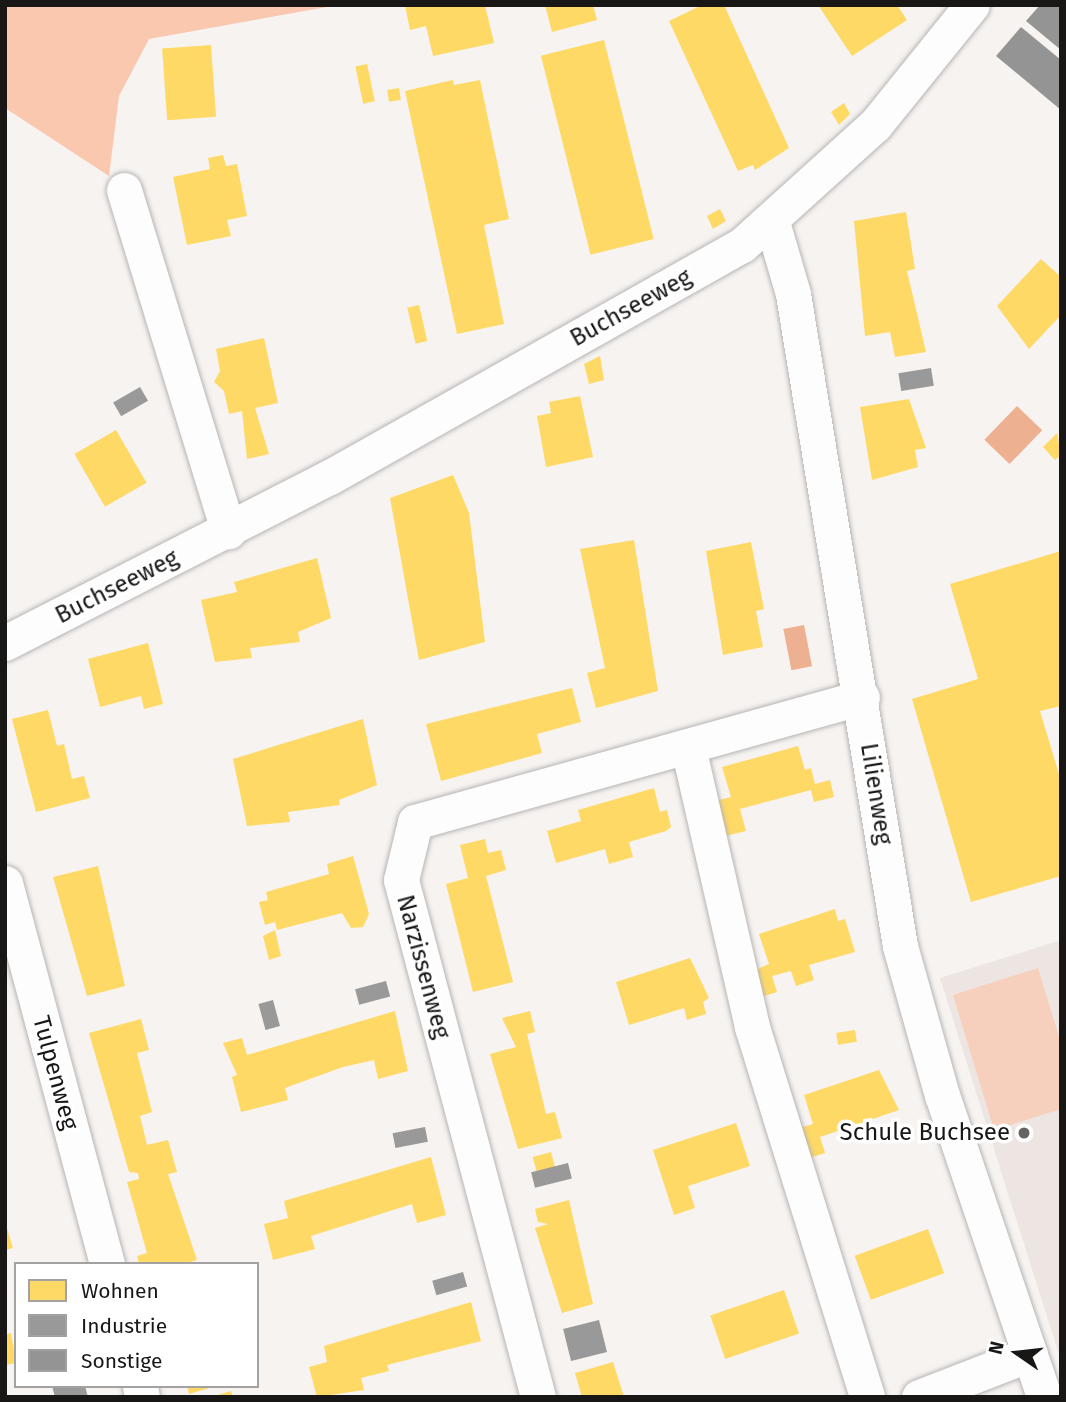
<!DOCTYPE html>
<html>
<head>
<meta charset="utf-8">
<style>
	body { margin:0 }
	#map { position:relative; width:1066px; height:1402px; overflow:hidden; background:#f6f3f1; font-family:"Fira Sans",sans-serif }
	div>[style] { position:absolute }
	[style*='--x'] { left:calc(var(--x)*1px); top:calc(var(--y)*1px); width:calc(var(--w)*1px); rotate:calc(var(--a)*1deg) }
	.built>* { inset:0; background:#ede5e1 }
	.green>* { inset:0; background:#f7d0bd }
	.forest>* { inset:0; background:#f9c8af }
	.water>* { inset:0; background:#edb090; transform-origin:0 0 }
	.homes>* { inset:0; background:#ffd966; transform-origin:0 0 }
	.industry>* { inset:0; background:#999; transform-origin:0 0 }
	.building>* { inset:0; background:#949494 }
	.roads { filter:drop-shadow(0 0 2px #b7b5b4) drop-shadow(0 0 2px #b7b5b4) }
	.street>* { height:35px; margin:-17.5px; padding:0 17.5px; transform-origin:17.5px; border-radius:17.5px; background:#fefdfd }
	.dots>* { width:19px; height:19px; translate:-50% -50%; box-sizing:border-box; border:4px solid #fff; border-radius:50% }
	span { translate:-50% -50%; white-space:nowrap; text-align:center; line-height:1.15; -webkit-text-stroke:7px #fff; paint-order:stroke }
	.street-label { font-size:24px; color:#191716 }
	.poi-label { font-size:24px; color:#191716 }
	.right { translate:-100% -50%; text-align:right }
	.frame { position:absolute; inset:0; border:7px solid #191716; pointer-events:none }
	.legend { position:absolute; left:14px; top:1262px; width:245px; height:126px; box-sizing:border-box; background:#fff; border:2px solid #a3a2a2; margin:0; padding:9px 12px; list-style:none; font-size:21px; color:#191716 }
	.legend li { display:flex; align-items:center; gap:14px; height:35px }
	.legend b { width:35px; border:2px solid #a3a2a2 }
	.north { position:absolute; left:982px; top:1318px; width:70px; height:70px; -webkit-text-stroke:5px #fff; paint-order:stroke; rotate:284deg; font-size:19px; font-weight:700; line-height:28px; text-align:center; color:#191716 }
	.north::after { content:''; display:block; margin:auto; width:24px; height:32px; background:#191716; clip-path:polygon(50% 0,100% 100%,50% 72%,0 100%) }
</style>
</head>
<body>
<div id="map">
	<div class="built">
		<div style="clip-path:polygon(1061px 940px,1061px 1361px,940px 978px)"></div>
	</div>
	<div class="green">
		<div style="clip-path:polygon(1038px 968px,1061px 1043px,1061px 1109px,994px 1130px,953px 995px)"></div>
	</div>
	<div class="forest">
		<div style="clip-path:polygon(5px 5px,338px 5px,149px 39px,119px 96px,109px 176px,5px 108px)"></div>
	</div>
	<div class="water">
		<div style="left:1017px;top:406px;width:35px;height:47px;rotate:44deg"></div>
		<div style="left:804px;top:625px;width:42px;height:21px;rotate:79deg"></div>
	</div>
	<div class="homes">
		<div style="clip-path:polygon(405px 5px,485px 5px,494px 43px,433px 56px,426px 26px,410px 30px)"></div>
		<div style="clip-path:polygon(545px 5px,593px 5px,597px 20px,552px 32px)"></div>
		<div style="clip-path:polygon(702px 5px,724px 5px,789px 148px,755px 170px,753px 165px,738px 171px,669px 21px)"></div>
		<div style="clip-path:polygon(818px 5px,897px 5px,907px 20px,852px 56px)"></div>
		<div style="left:604px;top:40px;width:205px;height:65px;rotate:76deg"></div>
		<div style="left:211px;top:45px;width:72px;height:49px;rotate:86deg"></div>
		<div style="left:367px;top:64px;width:38px;height:12px;rotate:78deg"></div>
		<div style="clip-path:polygon(453px 80px,454px 85px,480px 80px,509px 219px,484px 225px,504px 324px,457px 334px,405px 91px)"></div>
		<div style="left:399px;top:88px;width:12px;height:12px;rotate:81deg"></div>
		<div style="clip-path:polygon(844px 103px,850px 114px,839px 125px,831px 112px)"></div>
		<div style="clip-path:polygon(223px 155px,226px 166px,237px 164px,247px 216px,227px 220px,231px 236px,187px 245px,173px 177px,210px 169px,208px 158px)"></div>
		<div style="clip-path:polygon(720px 209px,726px 221px,713px 229px,707px 216px)"></div>
		<div style="clip-path:polygon(906px 212px,915px 269px,907px 271px,926px 352px,895px 357px,890px 332px,865px 336px,854px 221px)"></div>
		<div style="clip-path:polygon(1041px 259px,1061px 277px,1061px 315px,1029px 349px,997px 306px)"></div>
		<div style="left:419px;top:305px;width:37px;height:12px;rotate:77deg"></div>
		<div style="clip-path:polygon(264px 338px,278px 403px,255px 408px,269px 454px,247px 459px,242px 411px,229px 414px,224px 391px,214px 382px,220px 371px,216px 349px)"></div>
		<div style="clip-path:polygon(600px 356px,604px 380px,589px 384px,584px 364px)"></div>
		<div style="clip-path:polygon(580px 396px,593px 457px,546px 467px,537px 416px,551px 413px,549px 402px)"></div>
		<div style="clip-path:polygon(909px 399px,926px 448px,915px 450px,918px 467px,872px 480px,860px 407px)"></div>
		<div style="left:116px;top:430px;width:61px;height:48px;rotate:60deg"></div>
		<div style="clip-path:polygon(1057px 433px,1061px 455px,1055px 460px,1043px 447px)"></div>
		<div style="clip-path:polygon(453px 475px,469px 513px,485px 642px,419px 660px,390px 498px)"></div>
		<div style="clip-path:polygon(634px 540px,658px 691px,596px 708px,587px 673px,605px 668px,580px 549px)"></div>
		<div style="clip-path:polygon(751px 542px,764px 609px,756px 611px,763px 647px,723px 655px,706px 551px)"></div>
		<div style="clip-path:polygon(1061px 551px,1061px 706px,1040px 711px,1061px 781px,1061px 876px,971px 902px,912px 699px,978px 679px,950px 584px)"></div>
		<div style="clip-path:polygon(317px 558px,331px 618px,298px 632px,300px 642px,250px 648px,252px 658px,215px 662px,201px 600px,237px 592px,234px 582px)"></div>
		<div style="clip-path:polygon(148px 643px,163px 704px,144px 709px,141px 696px,100px 707px,88px 659px)"></div>
		<div style="clip-path:polygon(572px 688px,581px 722px,537px 734px,542px 753px,441px 781px,426px 724px)"></div>
		<div style="clip-path:polygon(48px 710px,57px 746px,64px 744px,72px 779px,84px 776px,90px 798px,36px 812px,12px 719px)"></div>
		<div style="clip-path:polygon(363px 719px,377px 785px,339px 800px,340px 805px,288px 812px,290px 822px,247px 826px,233px 759px)"></div>
		<div style="clip-path:polygon(798px 746px,805px 770px,811px 768px,815px 784px,830px 780px,834px 797px,814px 802px,811px 790px,740px 809px,746px 831px,725px 836px,715px 801px,731px 797px,722px 767px)"></div>
		<div style="clip-path:polygon(654px 788px,660px 812px,667px 810px,671px 827px,666px 831px,629px 842px,633px 857px,609px 864px,605px 849px,556px 863px,547px 831px,581px 821px,578px 810px)"></div>
		<div style="clip-path:polygon(485px 839px,488px 853px,501px 850px,506px 870px,486px 876px,513px 982px,473px 992px,446px 884px,468px 878px,460px 845px)"></div>
		<div style="clip-path:polygon(353px 856px,369px 914px,363px 927px,351px 928px,342px 913px,277px 930px,275px 922px,265px 925px,259px 902px,268px 900px,266px 892px,329px 874px,327px 864px)"></div>
		<div style="clip-path:polygon(98px 866px,125px 986px,87px 996px,53px 877px)"></div>
		<div style="clip-path:polygon(835px 909px,838px 921px,845px 919px,855px 952px,809px 965px,814px 980px,796px 986px,791px 971px,772px 976px,777px 992px,761px 997px,753px 971px,769px 964px,759px 934px)"></div>
		<div style="clip-path:polygon(275px 930px,281px 956px,269px 960px,263px 936px)"></div>
		<div style="clip-path:polygon(690px 958px,709px 998px,703px 1002px,706px 1014px,687px 1020px,684px 1008px,629px 1025px,616px 982px)"></div>
		<div style="clip-path:polygon(395px 1011px,408px 1071px,378px 1079px,374px 1060px,343px 1067px,285px 1088px,288px 1100px,241px 1112px,232px 1077px,237px 1075px,223px 1043px,242px 1038px,247px 1055px)"></div>
		<div style="clip-path:polygon(530px 1011px,535px 1032px,527px 1034px,538px 1080px,546px 1114px,555px 1112px,562px 1138px,518px 1149px,490px 1054px,516px 1047px,502px 1018px)"></div>
		<div style="clip-path:polygon(141px 1019px,149px 1050px,137px 1053px,152px 1112px,140px 1116px,147px 1145px,168px 1140px,177px 1172px,168px 1174px,197px 1260px,183px 1264px,139px 1264px,137px 1256px,147px 1253px,127px 1182px,139px 1179px,138px 1173px,129px 1172px,89px 1033px)"></div>
		<div style="left:855px;top:1030px;width:12px;height:19px;rotate:81deg"></div>
		<div style="clip-path:polygon(879px 1070px,899px 1110px,820px 1137px,825px 1153px,806px 1159px,796px 1129px,813px 1124px,804px 1095px)"></div>
		<div style="clip-path:polygon(736px 1123px,750px 1166px,688px 1186px,695px 1208px,674px 1215px,653px 1150px)"></div>
		<div style="left:551px;top:1152px;width:16px;height:19px;rotate:75deg"></div>
		<div style="clip-path:polygon(431px 1157px,446px 1215px,417px 1223px,412px 1204px,311px 1236px,315px 1249px,273px 1260px,264px 1224px,288px 1218px,284px 1201px)"></div>
		<div style="clip-path:polygon(569px 1200px,593px 1304px,562px 1313px,535px 1228px,548px 1224px,538px 1222px,535px 1209px)"></div>
		<div style="clip-path:polygon(5px 1222px,13px 1248px,5px 1250px)"></div>
		<div style="left:928px;top:1229px;width:47px;height:78px;rotate:70deg"></div>
		<div style="left:784px;top:1290px;width:46px;height:78px;rotate:71deg"></div>
		<div style="clip-path:polygon(471px 1302px,481px 1341px,387px 1365px,389px 1371px,361px 1378px,364px 1390px,317px 1397px,309px 1367px,327px 1362px,324px 1346px)"></div>
		<div style="clip-path:polygon(11px 1333px,16px 1363px,5px 1365px,5px 1335px)"></div>
		<div style="clip-path:polygon(613px 1362px,624px 1397px,582px 1397px,575px 1373px)"></div>
		<div style="clip-path:polygon(187px 1386px,213px 1386px,213px 1387px,189px 1394px)"></div>
		<div style="clip-path:polygon(231px 1391px,233px 1397px,214px 1397px,214px 1396px)"></div>
	</div>
	<div class="industry">
		<div style="left:931px;top:368px;width:18px;height:33px;rotate:81deg"></div>
		<div style="left:140px;top:387px;width:16px;height:31px;rotate:60deg"></div>
		<div style="left:386px;top:981px;width:16px;height:32px;rotate:75deg"></div>
		<div style="left:273px;top:1000px;width:27px;height:15px;rotate:75deg"></div>
		<div style="left:425px;top:1127px;width:15px;height:33px;rotate:79deg"></div>
		<div style="left:568px;top:1163px;width:16px;height:38px;rotate:76deg"></div>
		<div style="left:463px;top:1272px;width:15px;height:32px;rotate:74deg"></div>
		<div style="left:599px;top:1320px;width:33px;height:37px;rotate:76deg"></div>
		<div style="clip-path:polygon(52px 1386px,85px 1386px,88px 1397px,55px 1397px)"></div>
	</div>
	<div class="building">
		<div style="clip-path:polygon(1040px 5px,1061px 5px,1061px 50px,1026px 21px)"></div>
		<div style="clip-path:polygon(1021px 27px,1061px 60px,1061px 110px,996px 56px)"></div>
	</div>
	<div class="roads">
		<div class="street">
			<div style="--x:124;--y:190;--w:357;--a:73"></div>
			<div style="--x:772;--y:222;--w:75;--a:73.7"></div>
			<div style="--x:793;--y:294;--w:661;--a:80.68"></div>
			<div style="--x:900;--y:946;--w:155;--a:74.3"></div>
			<div style="--x:942;--y:1095;--w:319;--a:71.3"></div>
			<div style="--x:5;--y:643;--w:365;--a:-27.1"></div>
			<div style="--x:330;--y:477;--w:473;--a:-29.4"></div>
			<div style="--x:742;--y:245;--w:179;--a:-42.1"></div>
			<div style="--x:875;--y:125;--w:154;--a:-51.1"></div>
			<div style="--x:688;--y:747;--w:287;--a:77.1"></div>
			<div style="--x:752;--y:1027;--w:387;--a:72.7"></div>
			<div style="--x:5;--y:883;--w:394;--a:75"></div>
			<div style="--x:140;--y:1386;--w:11;--a:80"></div>
			<div style="--x:538;--y:1397;--w:535;--a:-104.84"></div>
			<div style="--x:401;--y:880;--w:60;--a:-76.4"></div>
			<div style="--x:415;--y:822;--w:464;--a:-15.6"></div>
			<div style="--x:919;--y:1397;--w:119;--a:-21.2"></div>
		</div>
	</div>
	<div class="dots">
		<div style="left:1024px;top:1133px;background:#666463"></div>
	</div>
	<div class="street-label">
		<span style="left:631px;top:308px;rotate:-29deg">Buchseeweg</span>
		<span style="left:117px;top:587px;rotate:-27deg">Buchseeweg</span>
		<span style="left:876px;top:794px;rotate:81deg">Lilienweg</span>
		<span style="left:423px;top:967px;rotate:75deg">Narzissenweg</span>
		<span style="left:55px;top:1073px;rotate:75deg">Tulpenweg</span>
	</div>
	<div class="poi-label">
		<span class="right" style="left:1010px;top:1133px">Schule Buchsee</span>
	</div>
	<div class="frame"></div>
	<ul class="legend">
	<li><b style="height:19px;background:#ffd966"></b>Wohnen</li>
	<li><b style="height:19px;background:#999"></b>Industrie</li>
	<li><b style="height:19px;background:#949494"></b>Sonstige</li>
	</ul>
	<div class="north">N</div>
</div>
</body>
</html>
